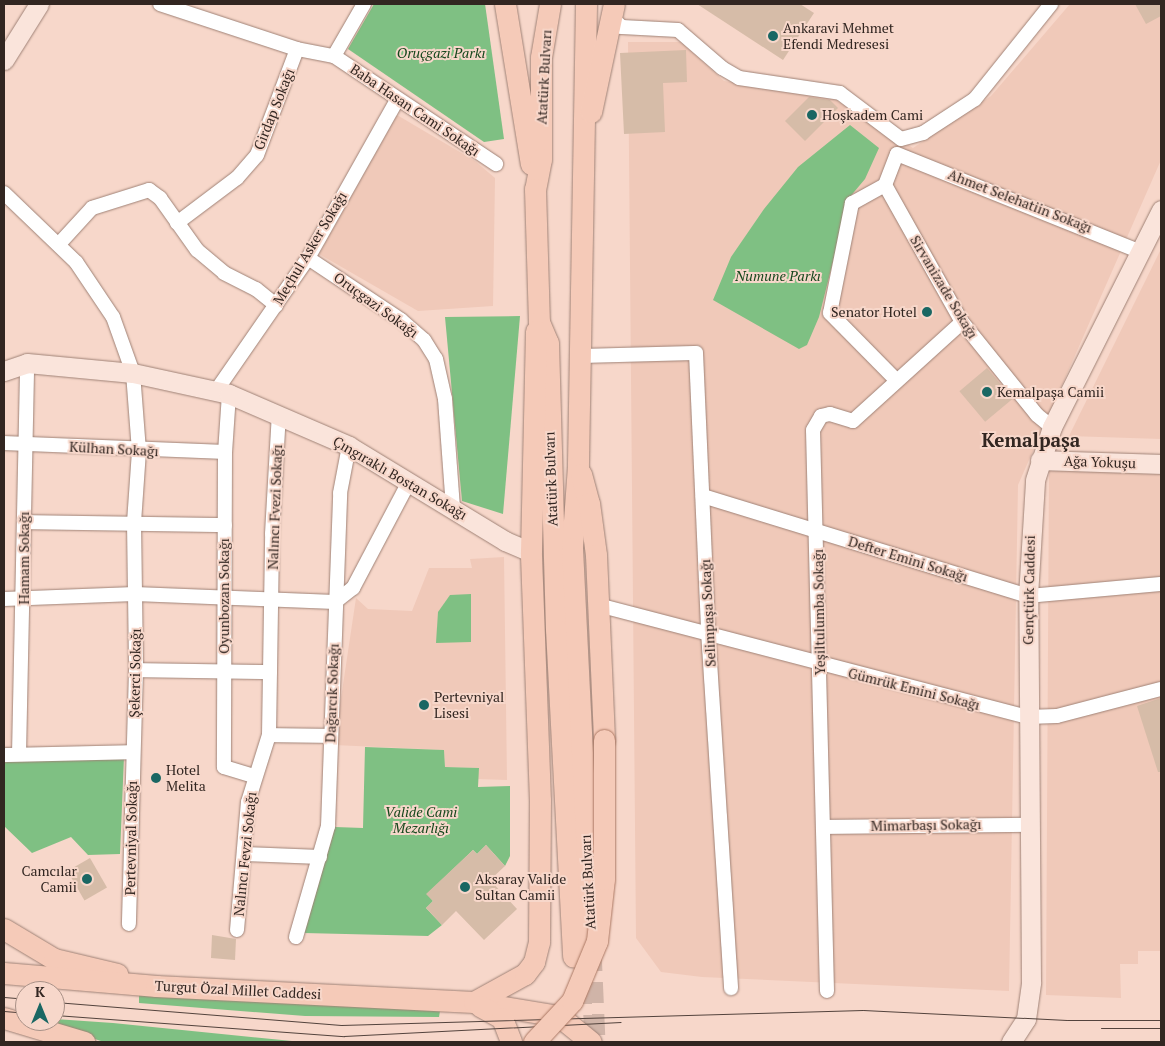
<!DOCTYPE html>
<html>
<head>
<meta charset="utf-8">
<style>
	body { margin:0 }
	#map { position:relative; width:1165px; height:1046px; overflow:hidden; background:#f7d7ca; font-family:"PT Serif",serif }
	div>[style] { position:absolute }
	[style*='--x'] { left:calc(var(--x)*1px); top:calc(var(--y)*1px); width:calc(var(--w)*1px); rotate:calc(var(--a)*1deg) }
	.built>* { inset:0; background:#f0c9b9 }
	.green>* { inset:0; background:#7fc083 }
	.building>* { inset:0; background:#d6bca8; transform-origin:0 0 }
	.primary-tunnel>* { height:21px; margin-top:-10.5px; transform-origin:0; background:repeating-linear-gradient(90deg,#d0b4a8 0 21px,transparent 0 32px) }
	.roads { filter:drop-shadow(0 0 1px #9f8276) drop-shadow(0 0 1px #9f8276) }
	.street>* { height:14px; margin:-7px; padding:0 7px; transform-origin:7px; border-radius:7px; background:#fff }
	.secondary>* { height:19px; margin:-9.5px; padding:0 9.5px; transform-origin:9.5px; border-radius:9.5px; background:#fae4db }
	.primary>* { height:21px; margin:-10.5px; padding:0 10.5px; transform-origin:10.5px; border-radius:10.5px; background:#f5cab8 }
	.tram>* { height:1px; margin:-0.5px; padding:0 0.5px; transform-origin:0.5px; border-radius:0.5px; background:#53433d }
	.bridges { filter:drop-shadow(0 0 1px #ac7964) drop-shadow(0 0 1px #ac7964) }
	.primary-bridge>* { height:21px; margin:-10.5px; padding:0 10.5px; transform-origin:10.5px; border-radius:10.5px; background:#f5cab8 }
	.dots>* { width:14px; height:14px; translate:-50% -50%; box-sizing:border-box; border:2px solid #f7d7ca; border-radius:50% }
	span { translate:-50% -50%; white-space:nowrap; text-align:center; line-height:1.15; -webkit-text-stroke:4px #f7d7ca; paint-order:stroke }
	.poi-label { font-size:14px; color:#322621 }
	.left { translate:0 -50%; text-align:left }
	.right { translate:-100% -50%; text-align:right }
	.park-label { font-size:14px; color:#15471c; font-style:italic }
	.street-label { font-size:14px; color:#322621 }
	.district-label { font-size:19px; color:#322621; font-weight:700 }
	.frame { position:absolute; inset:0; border:5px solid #322621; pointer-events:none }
	.north { position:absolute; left:15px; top:981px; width:50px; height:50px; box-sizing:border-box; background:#f7d7ca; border:1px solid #a89086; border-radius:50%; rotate:0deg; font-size:14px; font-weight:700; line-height:20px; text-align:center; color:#322621 }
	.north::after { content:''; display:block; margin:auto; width:18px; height:22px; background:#1a6763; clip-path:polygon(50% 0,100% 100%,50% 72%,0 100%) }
</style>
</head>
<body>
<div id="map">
	<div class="built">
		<div style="clip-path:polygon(1070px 4px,1161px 4px,1161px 160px,1018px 485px,1009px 991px,702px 977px,661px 972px,636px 938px,628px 42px,681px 42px,724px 81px,831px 97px,913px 148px,991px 96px)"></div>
		<div style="clip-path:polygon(397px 115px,475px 161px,495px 178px,493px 306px,418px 311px,319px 254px)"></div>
		<div style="clip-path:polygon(1161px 249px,1161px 439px,1069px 436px)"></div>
		<div style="clip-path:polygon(1049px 470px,1161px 472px,1161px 951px,1138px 951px,1138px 964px,1120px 964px,1121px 998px,1046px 995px)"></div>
		<div style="clip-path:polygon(504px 557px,507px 780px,477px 779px,479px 768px,445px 767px,444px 750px,334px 745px,356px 598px,368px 609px,412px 611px,429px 568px,472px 568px,470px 559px)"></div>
	</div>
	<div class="green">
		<div style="clip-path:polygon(374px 4px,485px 4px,504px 139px,484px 142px,348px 49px)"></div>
		<div style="clip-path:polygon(850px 125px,879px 148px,865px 179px,849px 198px,819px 317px,807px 345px,799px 349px,713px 300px,731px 257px,764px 209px,798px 167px)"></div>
		<div style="clip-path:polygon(520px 316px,503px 514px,462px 501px,445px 317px)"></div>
		<div style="clip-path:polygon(471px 594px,471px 642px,436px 643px,438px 612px,450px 595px)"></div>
		<div style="clip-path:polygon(365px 747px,444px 750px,445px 767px,479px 768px,478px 787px,510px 786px,510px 856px,505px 866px,486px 845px,477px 854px,473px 850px,427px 894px,433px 901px,426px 908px,442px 925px,428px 936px,304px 933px,335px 827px,363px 828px)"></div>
		<div style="clip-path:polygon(124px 757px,120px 854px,88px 855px,71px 837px,32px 853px,4px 826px,4px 762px)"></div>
		<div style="clip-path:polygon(139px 992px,440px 1011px,439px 1017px,305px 1016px,139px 1003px)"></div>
		<div style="clip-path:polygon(55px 1019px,113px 1023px,302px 1042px,104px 1042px,40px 1021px)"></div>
	</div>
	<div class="building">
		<div style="clip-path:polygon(697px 4px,800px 4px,814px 13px,783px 60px)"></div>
		<div style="clip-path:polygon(1135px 4px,1161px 4px,1161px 16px,1146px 24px)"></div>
		<div style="clip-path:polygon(686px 50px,687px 82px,663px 83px,665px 132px,624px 134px,620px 53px)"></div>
		<div style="clip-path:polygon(809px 97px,830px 100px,838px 108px,805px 141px,785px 121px)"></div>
		<div style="left:987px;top:368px;width:40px;height:36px;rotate:50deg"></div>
		<div style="clip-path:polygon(1161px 698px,1161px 772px,1158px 772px,1137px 706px)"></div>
		<div style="clip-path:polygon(486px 845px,505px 866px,490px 880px,517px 909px,484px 940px,456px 911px,442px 925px,426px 908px,433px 901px,426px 894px,473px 850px,477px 854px)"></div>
		<div style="left:90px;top:858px;width:34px;height:26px;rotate:60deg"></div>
		<div style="clip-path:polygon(212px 935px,236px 939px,235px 960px,211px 958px)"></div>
	</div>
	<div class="primary-tunnel">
		<div style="--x:591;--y:950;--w:92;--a:87.5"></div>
	</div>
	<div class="roads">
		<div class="street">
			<div style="--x:160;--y:4;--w:144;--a:18.2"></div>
			<div style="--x:297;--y:49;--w:38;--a:11"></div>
			<div style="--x:334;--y:56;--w:195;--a:33.7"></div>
			<div style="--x:610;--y:16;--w:16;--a:43"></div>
			<div style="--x:622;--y:27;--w:56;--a:3.1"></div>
			<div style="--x:678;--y:30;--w:58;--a:40.8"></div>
			<div style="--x:722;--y:68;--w:20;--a:30"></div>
			<div style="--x:739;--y:78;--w:102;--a:8.4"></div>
			<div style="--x:840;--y:93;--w:76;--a:37"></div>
			<div style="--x:901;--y:139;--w:23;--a:-15"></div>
			<div style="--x:923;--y:133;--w:62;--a:-33.2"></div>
			<div style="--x:975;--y:99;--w:122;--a:-51.3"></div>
			<div style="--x:334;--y:56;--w:60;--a:-60"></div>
			<div style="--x:885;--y:185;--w:33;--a:-69"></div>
			<div style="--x:897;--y:154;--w:263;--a:21.9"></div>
			<div style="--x:885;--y:185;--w:157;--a:60.7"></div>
			<div style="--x:962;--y:322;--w:119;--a:51.1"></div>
			<div style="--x:1037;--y:415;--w:19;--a:39"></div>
			<div style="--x:885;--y:185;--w:38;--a:151"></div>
			<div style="--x:852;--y:203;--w:112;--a:101.3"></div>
			<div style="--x:830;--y:313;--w:94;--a:45.4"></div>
			<div style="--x:4;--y:193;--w:100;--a:43.8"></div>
			<div style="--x:76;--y:262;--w:66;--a:56.1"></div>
			<div style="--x:113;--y:317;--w:59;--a:70.3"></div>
			<div style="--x:133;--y:373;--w:78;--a:85.6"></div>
			<div style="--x:139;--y:451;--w:71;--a:94"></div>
			<div style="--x:134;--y:522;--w:148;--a:89.2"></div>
			<div style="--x:136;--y:670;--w:254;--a:91.6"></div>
			<div style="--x:177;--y:223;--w:75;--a:-36.9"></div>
			<div style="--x:237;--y:178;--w:30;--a:-49"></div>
			<div style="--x:257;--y:155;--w:113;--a:-69.3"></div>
			<div style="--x:59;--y:244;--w:49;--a:-47.5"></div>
			<div style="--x:92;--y:208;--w:60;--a:-17.5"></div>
			<div style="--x:149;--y:190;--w:14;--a:36"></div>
			<div style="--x:160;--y:198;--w:64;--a:54.6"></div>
			<div style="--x:197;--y:250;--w:35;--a:40"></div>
			<div style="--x:224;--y:273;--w:36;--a:27"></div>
			<div style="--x:256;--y:289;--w:26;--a:39"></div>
			<div style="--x:308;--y:258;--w:112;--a:33.7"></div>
			<div style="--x:401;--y:320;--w:30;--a:41"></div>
			<div style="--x:424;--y:340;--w:22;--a:58"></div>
			<div style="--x:436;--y:359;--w:41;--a:77.3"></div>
			<div style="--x:445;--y:399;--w:109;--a:85.8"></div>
			<div style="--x:579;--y:356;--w:117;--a:-1.5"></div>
			<div style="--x:696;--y:353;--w:278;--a:87.5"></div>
			<div style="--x:708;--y:631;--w:358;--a:86.3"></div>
			<div style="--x:216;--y:391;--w:162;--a:-55.3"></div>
			<div style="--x:308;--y:258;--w:181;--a:-60.6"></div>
			<div style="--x:229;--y:394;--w:58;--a:93.9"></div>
			<div style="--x:225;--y:452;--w:315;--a:90.2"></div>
			<div style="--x:224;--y:767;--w:31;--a:17"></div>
			<div style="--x:4;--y:443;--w:221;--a:2.3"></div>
			<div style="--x:703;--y:496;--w:340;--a:17.1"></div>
			<div style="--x:1028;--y:596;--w:134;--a:-5.2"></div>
			<div style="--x:24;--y:522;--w:201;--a:0.9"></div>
			<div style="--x:4;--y:599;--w:131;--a:-2.2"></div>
			<div style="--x:135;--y:594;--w:200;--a:2.3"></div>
			<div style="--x:335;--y:602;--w:23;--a:-38"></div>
			<div style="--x:353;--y:588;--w:120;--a:-62.2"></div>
			<div style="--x:598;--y:605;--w:443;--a:14.6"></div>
			<div style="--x:1027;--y:717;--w:30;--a:-2"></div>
			<div style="--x:1057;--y:716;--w:107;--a:-14.6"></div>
			<div style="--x:136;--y:670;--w:134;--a:0.9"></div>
			<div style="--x:269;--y:735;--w:61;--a:0.9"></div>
			<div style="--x:19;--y:754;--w:391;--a:-88.8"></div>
			<div style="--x:4;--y:755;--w:129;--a:-1.3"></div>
			<div style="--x:825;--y:827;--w:203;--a:-0.6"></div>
			<div style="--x:245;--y:854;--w:75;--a:2.3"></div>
			<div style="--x:237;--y:930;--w:128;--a:-85.1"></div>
			<div style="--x:248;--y:802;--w:70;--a:-72.6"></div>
			<div style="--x:269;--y:735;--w:201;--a:-89.1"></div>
			<div style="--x:272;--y:534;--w:120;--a:-86.7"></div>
			<div style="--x:296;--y:937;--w:116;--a:-73.9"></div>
			<div style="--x:328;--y:826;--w:333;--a:-87.9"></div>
			<div style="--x:340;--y:493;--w:48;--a:-79.2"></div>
			<div style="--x:827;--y:991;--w:561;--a:-91.43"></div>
			<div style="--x:813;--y:430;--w:16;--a:-60"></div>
			<div style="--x:821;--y:416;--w:9;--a:-13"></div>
			<div style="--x:830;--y:414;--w:24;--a:17"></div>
			<div style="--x:853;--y:421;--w:147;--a:-42.2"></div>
		</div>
		<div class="secondary">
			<div style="--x:4;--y:60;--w:66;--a:-58"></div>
			<div style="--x:4;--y:371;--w:24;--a:-19"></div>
			<div style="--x:27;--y:363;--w:106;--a:5.4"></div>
			<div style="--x:133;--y:373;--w:98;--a:12.3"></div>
			<div style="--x:229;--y:394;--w:131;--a:23.4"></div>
			<div style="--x:349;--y:446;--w:183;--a:31.3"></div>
			<div style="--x:505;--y:541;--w:28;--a:23"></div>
			<div style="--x:1040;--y:460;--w:121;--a:1.9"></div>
			<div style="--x:1011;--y:1042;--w:27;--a:-57"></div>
			<div style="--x:1026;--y:1019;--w:37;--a:-82"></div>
			<div style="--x:1031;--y:982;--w:386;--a:-90.4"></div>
			<div style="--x:1028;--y:596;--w:116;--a:-86.5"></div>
			<div style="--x:1035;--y:480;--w:56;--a:-72.2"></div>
			<div style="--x:1052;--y:427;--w:243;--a:-63.3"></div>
		</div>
		<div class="primary">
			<div style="--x:505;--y:4;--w:162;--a:80.8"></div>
			<div style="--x:550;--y:4;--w:54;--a:99.6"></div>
			<div style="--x:541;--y:57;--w:102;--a:90"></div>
			<div style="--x:541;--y:159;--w:31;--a:101"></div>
			<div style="--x:535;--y:189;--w:133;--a:88.3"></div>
			<div style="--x:539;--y:322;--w:23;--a:67"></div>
			<div style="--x:548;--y:343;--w:286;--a:88.4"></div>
			<div style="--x:556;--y:629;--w:328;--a:87"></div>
			<div style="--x:586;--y:4;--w:462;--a:91"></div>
			<div style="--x:578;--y:466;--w:82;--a:94.2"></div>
			<div style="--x:572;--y:548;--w:395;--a:87.2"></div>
			<div style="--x:591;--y:112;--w:110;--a:-78"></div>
			<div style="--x:581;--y:474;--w:30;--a:75"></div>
			<div style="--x:589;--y:503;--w:52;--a:82.3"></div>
			<div style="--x:596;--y:555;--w:185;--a:87.5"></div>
			<div style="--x:4;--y:929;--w:58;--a:31"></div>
			<div style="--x:54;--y:959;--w:65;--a:13.4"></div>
			<div style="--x:4;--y:973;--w:153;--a:4.9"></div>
			<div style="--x:156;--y:986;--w:318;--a:2.9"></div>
			<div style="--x:474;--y:1002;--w:86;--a:9.4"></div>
			<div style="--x:559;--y:1016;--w:41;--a:39.1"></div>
			<div style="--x:474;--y:1002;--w:58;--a:-28.8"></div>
			<div style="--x:525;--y:974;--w:15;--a:-53"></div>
			<div style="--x:534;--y:962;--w:21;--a:-76"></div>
			<div style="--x:539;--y:942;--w:141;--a:-89.6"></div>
			<div style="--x:540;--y:801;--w:249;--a:-92.1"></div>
			<div style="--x:531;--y:552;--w:221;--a:-88.7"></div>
			<div style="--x:480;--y:1006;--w:25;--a:29"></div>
			<div style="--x:502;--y:1018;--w:26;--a:69"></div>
			<div style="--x:4;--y:1018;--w:84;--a:16.7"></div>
		</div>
	</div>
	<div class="tram">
		<div style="--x:4;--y:997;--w:21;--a:5"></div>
		<div style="--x:55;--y:1002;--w:287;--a:4.6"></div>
		<div style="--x:341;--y:1025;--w:522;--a:-1.65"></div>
		<div style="--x:863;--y:1010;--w:204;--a:2.8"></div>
		<div style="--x:1067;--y:1020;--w:94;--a:0"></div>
		<div style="--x:4;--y:1011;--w:21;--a:5"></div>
		<div style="--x:55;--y:1015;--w:290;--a:4.2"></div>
		<div style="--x:344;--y:1036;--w:277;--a:-2.9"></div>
		<div style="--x:1101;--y:1028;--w:60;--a:0"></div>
	</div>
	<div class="bridges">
		<div class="primary-bridge">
			<div style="--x:534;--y:1042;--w:56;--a:-47.2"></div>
			<div style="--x:572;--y:1001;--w:65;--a:-67.4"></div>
			<div style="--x:597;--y:941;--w:62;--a:-83.6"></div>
			<div style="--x:604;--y:879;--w:139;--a:-90"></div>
		</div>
	</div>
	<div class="dots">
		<div style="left:773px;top:36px;background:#1a6763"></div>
		<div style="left:812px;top:115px;background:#1a6763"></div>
		<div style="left:927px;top:312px;background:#1a6763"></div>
		<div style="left:987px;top:392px;background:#1a6763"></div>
		<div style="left:424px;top:705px;background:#1a6763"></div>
		<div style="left:156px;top:778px;background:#1a6763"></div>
		<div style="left:87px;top:879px;background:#1a6763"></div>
		<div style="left:465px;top:887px;background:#1a6763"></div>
	</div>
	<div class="poi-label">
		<span class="left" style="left:783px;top:36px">Ankaravi Mehmet<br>Efendi Medresesi</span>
		<span class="left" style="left:822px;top:115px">Hoşkadem Cami</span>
		<span class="right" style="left:917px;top:312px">Senator Hotel</span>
		<span class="left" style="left:997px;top:392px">Kemalpaşa Camii</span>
		<span class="left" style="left:434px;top:705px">Pertevniyal<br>Lisesi</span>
		<span class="left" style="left:166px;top:778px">Hotel<br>Melita</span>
		<span class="right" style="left:77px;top:879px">Camcılar<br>Camii</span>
		<span class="left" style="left:475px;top:887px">Aksaray Valide<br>Sultan Camii</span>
	</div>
	<div class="park-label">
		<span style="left:441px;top:53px">Oruçgazi Parkı</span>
		<span style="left:778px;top:276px">Numune Parkı</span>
		<span style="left:421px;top:820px">Valide Cami<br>Mezarlığı</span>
	</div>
	<div class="street-label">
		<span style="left:544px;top:77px;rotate:-87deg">Atatürk Bulvarı</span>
		<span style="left:274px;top:109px;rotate:-68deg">Girdap Sokağı</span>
		<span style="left:415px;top:110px;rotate:34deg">Baba Hasan Cami Sokağı</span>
		<span style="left:1020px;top:201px;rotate:21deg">Ahmet Selehatiin Sokağı</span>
		<span style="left:310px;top:248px;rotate:-59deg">Meçhul Asker Sokağı</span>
		<span style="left:944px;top:287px;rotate:59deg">Sirvanizade Sokağı</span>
		<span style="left:376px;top:305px;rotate:36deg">Oruçgazi Sokağı</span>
		<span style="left:114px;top:449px;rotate:3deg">Külhan Sokağı</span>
		<span style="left:1100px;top:462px;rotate:2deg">Ağa Yokuşu</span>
		<span style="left:400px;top:478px;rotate:30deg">Çıngıraklı Bostan Sokağı</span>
		<span style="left:551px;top:479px;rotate:-92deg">Atatürk Bulvarı</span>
		<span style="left:275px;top:507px;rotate:-88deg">Nalıncı Fvezi Sokağı</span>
		<span style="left:24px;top:558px;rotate:-90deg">Hamam Sokağı</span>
		<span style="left:908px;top:559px;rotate:17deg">Defter Emini Sokağı</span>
		<span style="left:1029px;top:590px;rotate:-89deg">Gençtürk Caddesi</span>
		<span style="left:224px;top:596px;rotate:-90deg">Oyunbozan Sokağı</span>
		<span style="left:819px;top:612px;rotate:-91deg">Yeşiltulumba Sokağı</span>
		<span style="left:708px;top:613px;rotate:-93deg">Selimpaşa Sokağı</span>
		<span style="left:135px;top:673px;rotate:-89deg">Şekerci Sokağı</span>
		<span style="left:914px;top:689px;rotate:14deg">Gümrük Emini Sokağı</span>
		<span style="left:332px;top:693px;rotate:-88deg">Dağarcık Sokağı</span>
		<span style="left:926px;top:825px;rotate:-1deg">Mimarbaşı Sokağı</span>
		<span style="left:131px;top:838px;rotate:-89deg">Pertevniyal Sokağı</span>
		<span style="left:245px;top:854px;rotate:-84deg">Nalıncı Fevzi Sokağı</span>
		<span style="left:588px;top:882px;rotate:-93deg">Atatürk Bulvarı</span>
		<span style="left:238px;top:990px;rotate:3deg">Turgut Özal Millet Caddesi</span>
	</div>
	<div class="district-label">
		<span style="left:1031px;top:440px">Kemalpaşa</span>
	</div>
	<div class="frame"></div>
	<div class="north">K</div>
</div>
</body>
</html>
